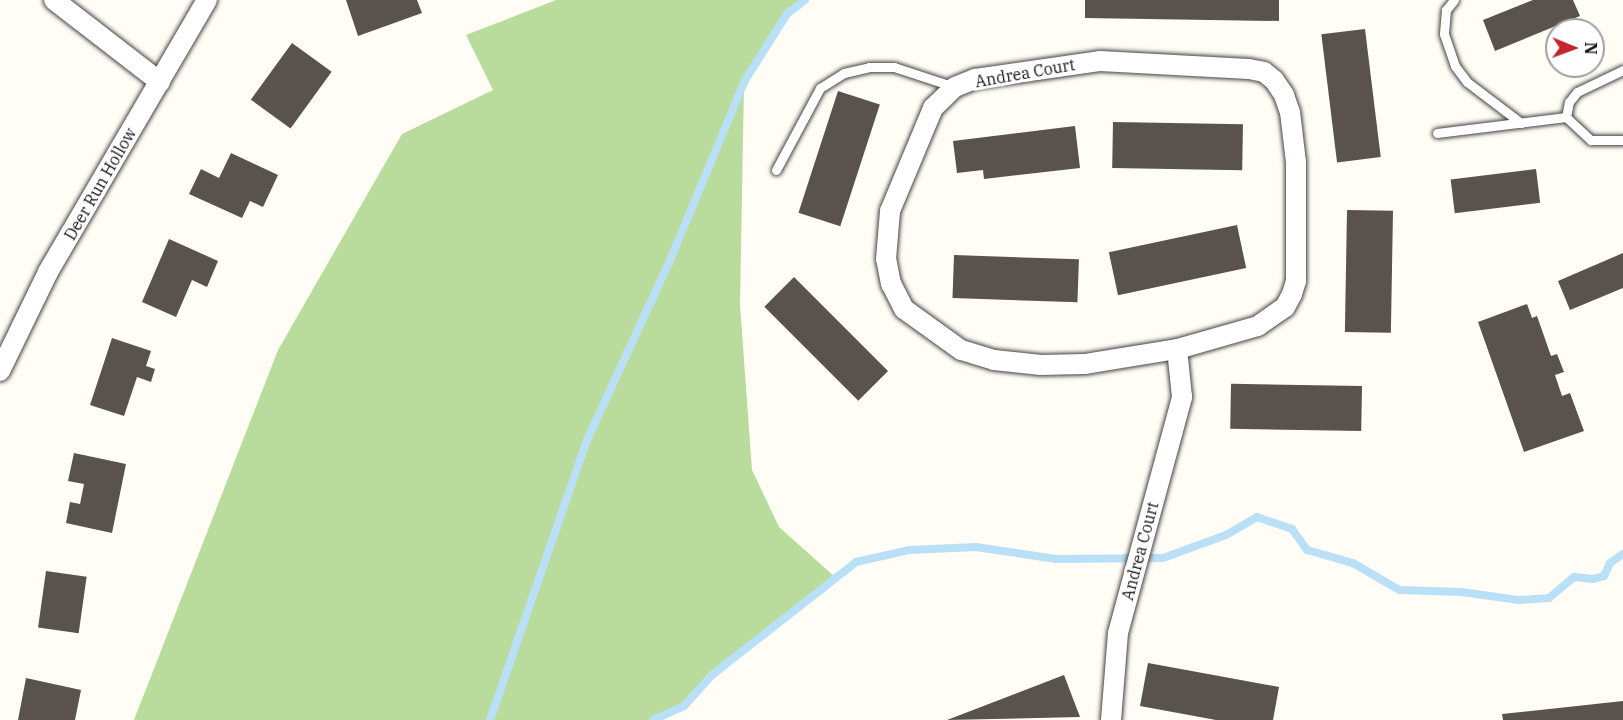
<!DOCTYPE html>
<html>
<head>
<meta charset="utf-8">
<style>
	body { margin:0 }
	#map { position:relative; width:1623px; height:720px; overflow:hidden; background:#fffdf5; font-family:"IBM Plex Serif",serif }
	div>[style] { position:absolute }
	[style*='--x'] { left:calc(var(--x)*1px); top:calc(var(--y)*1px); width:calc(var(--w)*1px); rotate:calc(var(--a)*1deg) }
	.forest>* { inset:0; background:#b9dc9c }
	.stream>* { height:8px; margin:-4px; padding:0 4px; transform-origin:4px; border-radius:4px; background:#b9e0f7 }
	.building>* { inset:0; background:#5a524d; transform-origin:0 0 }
	.roads { filter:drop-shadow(0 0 2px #444) drop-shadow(0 0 2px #444) }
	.lane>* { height:9px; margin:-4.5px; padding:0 4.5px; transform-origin:4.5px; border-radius:4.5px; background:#fff }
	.street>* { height:20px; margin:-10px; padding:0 10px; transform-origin:10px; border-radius:10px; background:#fff }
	span { translate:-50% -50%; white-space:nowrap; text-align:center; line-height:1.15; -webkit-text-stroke:6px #fff; paint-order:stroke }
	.street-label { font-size:16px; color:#111 }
	.north { position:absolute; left:1545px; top:18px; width:60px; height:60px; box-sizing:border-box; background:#fff; border:2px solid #a0a0a0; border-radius:50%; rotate:91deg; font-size:16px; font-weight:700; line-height:24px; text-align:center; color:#111 }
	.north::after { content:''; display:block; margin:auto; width:21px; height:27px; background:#c4262e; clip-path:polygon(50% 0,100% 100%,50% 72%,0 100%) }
</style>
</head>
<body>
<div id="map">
	<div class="forest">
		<div style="clip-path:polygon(556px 0,805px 0,787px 14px,744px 82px,740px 305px,752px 470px,779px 527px,835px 577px,712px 675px,684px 706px,653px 720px,134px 720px,278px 350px,402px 134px,493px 90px,466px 35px)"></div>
	</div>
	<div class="stream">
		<div style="--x:490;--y:720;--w:296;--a:-70.9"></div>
		<div style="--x:587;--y:440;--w:193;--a:-65.2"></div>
		<div style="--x:668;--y:265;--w:198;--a:-67.4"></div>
		<div style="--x:744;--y:82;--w:80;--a:-57.7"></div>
		<div style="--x:787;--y:14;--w:23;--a:-38"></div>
		<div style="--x:653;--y:720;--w:34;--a:-24"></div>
		<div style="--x:684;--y:706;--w:42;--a:-47.9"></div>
		<div style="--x:712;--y:675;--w:183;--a:-38.1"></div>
		<div style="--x:856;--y:562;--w:54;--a:-12.8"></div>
		<div style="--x:909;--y:550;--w:67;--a:-2.6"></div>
		<div style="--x:976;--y:547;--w:81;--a:8.5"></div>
		<div style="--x:1056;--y:559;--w:107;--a:-0.5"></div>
		<div style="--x:1163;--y:558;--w:67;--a:-20.1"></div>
		<div style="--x:1226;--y:535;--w:36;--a:-30"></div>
		<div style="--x:1257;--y:517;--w:37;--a:19"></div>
		<div style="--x:1292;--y:529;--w:26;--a:54"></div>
		<div style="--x:1307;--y:550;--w:48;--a:15.8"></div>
		<div style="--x:1353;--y:563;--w:53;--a:30.4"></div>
		<div style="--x:1399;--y:590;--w:62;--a:1.8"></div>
		<div style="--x:1461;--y:592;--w:59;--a:7.9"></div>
		<div style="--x:1519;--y:600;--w:30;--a:-4"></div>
		<div style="--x:1549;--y:598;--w:33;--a:-40"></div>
		<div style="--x:1574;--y:577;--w:19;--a:6"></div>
		<div style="--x:1593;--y:579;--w:11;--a:-15"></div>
		<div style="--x:1604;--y:576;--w:14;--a:-65"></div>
		<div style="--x:1610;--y:563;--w:16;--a:-35"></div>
	</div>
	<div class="building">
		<div style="clip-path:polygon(346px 0,417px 0,422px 13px,358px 36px)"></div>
		<div style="clip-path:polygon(1085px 0,1279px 0,1279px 21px,1085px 18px)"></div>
		<div style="clip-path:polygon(1533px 0,1573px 0,1580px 16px,1495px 51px,1483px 20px)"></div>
		<div style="left:1365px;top:29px;width:129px;height:44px;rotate:83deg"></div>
		<div style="left:292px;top:43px;width:49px;height:70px;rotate:36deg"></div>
		<div style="left:838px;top:91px;width:44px;height:128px;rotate:18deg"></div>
		<div style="left:1113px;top:122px;width:130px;height:46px;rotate:1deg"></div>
		<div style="clip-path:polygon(1075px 126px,1080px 168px,984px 179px,983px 170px,957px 173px,953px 141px)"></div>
		<div style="clip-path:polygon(231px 153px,278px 175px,263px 207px,250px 201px,242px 218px,189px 194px,201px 169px,219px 178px)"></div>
		<div style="left:1536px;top:169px;width:34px;height:86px;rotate:83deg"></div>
		<div style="left:1347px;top:210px;width:46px;height:122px;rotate:1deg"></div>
		<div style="left:1237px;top:225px;width:44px;height:131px;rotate:78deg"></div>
		<div style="clip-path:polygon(169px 239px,218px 261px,207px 287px,192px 280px,176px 317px,142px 302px)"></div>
		<div style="clip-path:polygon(1623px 253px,1623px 288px,1570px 310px,1558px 281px)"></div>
		<div style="left:954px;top:255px;width:125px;height:43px;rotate:2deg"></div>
		<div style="left:794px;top:277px;width:133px;height:42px;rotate:45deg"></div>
		<div style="clip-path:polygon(1527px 304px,1532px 318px,1537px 316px,1551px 356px,1557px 354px,1564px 372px,1555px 375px,1562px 396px,1570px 393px,1584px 431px,1524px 452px,1478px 322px)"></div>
		<div style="clip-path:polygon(112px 338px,151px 351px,146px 366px,155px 369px,151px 382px,137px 377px,124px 416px,90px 405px)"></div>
		<div style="left:1362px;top:386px;width:45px;height:131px;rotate:91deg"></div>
		<div style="clip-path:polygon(74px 453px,126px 464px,112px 533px,66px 523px,70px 502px,80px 504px,84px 484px,68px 481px)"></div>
		<div style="left:46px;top:571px;width:41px;height:57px;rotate:8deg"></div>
		<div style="clip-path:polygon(1148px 663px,1279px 687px,1273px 720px,1216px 720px,1140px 706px)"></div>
		<div style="clip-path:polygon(1064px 675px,1080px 717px,947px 720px)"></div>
		<div style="clip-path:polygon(26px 678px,81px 690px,75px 720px,18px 720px)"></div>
		<div style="clip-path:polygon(1623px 701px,1623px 720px,1503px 720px,1502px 714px)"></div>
	</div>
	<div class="roads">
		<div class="lane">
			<div style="--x:1454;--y:0;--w:13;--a:129"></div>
			<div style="--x:1446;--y:10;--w:24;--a:95"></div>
			<div style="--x:1444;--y:34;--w:34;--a:71"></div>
			<div style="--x:1455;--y:66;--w:20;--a:53"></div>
			<div style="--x:1467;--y:82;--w:68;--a:37.2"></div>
			<div style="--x:1566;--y:117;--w:15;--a:-79"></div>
			<div style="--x:1569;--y:102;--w:13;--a:-51"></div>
			<div style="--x:1577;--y:92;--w:51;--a:-25.6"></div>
			<div style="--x:1437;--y:133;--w:130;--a:-7.1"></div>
			<div style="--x:1566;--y:117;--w:34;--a:43"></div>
			<div style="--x:1591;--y:140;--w:32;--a:0"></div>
			<div style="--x:776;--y:170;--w:93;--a:-61.8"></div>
			<div style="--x:820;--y:88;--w:28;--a:-32"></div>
			<div style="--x:844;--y:73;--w:26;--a:-13"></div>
			<div style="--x:869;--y:67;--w:25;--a:0"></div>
			<div style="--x:894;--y:67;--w:64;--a:18.2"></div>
		</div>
		<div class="street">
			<div style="--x:54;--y:0;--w:134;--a:37.7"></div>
			<div style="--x:1100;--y:61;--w:149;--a:3.1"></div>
			<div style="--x:1249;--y:69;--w:15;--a:11"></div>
			<div style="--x:1264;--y:72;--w:13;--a:39"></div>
			<div style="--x:1274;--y:80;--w:18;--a:56"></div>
			<div style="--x:1284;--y:95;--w:18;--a:71"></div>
			<div style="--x:1290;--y:112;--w:50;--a:83.2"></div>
			<div style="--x:1296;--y:162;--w:119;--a:90"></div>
			<div style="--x:1296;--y:281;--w:14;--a:107"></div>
			<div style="--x:1292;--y:294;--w:15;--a:118"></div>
			<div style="--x:1285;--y:307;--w:33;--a:145"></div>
			<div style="--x:1258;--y:326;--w:84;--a:164.1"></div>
			<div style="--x:1177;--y:349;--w:94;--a:170.8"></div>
			<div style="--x:1084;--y:364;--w:43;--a:178.7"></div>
			<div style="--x:1041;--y:365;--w:47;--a:-173.9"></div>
			<div style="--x:994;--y:360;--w:34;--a:-163"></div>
			<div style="--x:961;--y:350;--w:70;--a:-144.3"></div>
			<div style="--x:904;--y:309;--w:28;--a:-117"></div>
			<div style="--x:891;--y:284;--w:25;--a:-101"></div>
			<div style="--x:886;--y:259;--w:48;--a:-85.2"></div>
			<div style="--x:890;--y:211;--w:112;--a:-67.3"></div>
			<div style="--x:933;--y:108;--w:30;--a:-44"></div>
			<div style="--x:955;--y:87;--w:22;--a:-22"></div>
			<div style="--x:975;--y:79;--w:126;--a:-8.2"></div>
			<div style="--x:0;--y:371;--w:110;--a:-64.1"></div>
			<div style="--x:48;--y:272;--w:315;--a:-59.7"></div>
			<div style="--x:1111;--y:720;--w:87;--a:-85.4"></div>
			<div style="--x:1118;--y:633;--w:245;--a:-74.8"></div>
			<div style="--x:1182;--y:397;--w:48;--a:-95.9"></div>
		</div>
	</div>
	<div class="street-label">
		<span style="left:1025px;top:73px;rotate:-10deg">Andrea Court</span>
		<span style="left:100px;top:184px;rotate:-60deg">Deer Run Hollow</span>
		<span style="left:1140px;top:551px;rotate:-75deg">Andrea Court</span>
	</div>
	<div class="north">N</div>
</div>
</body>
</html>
